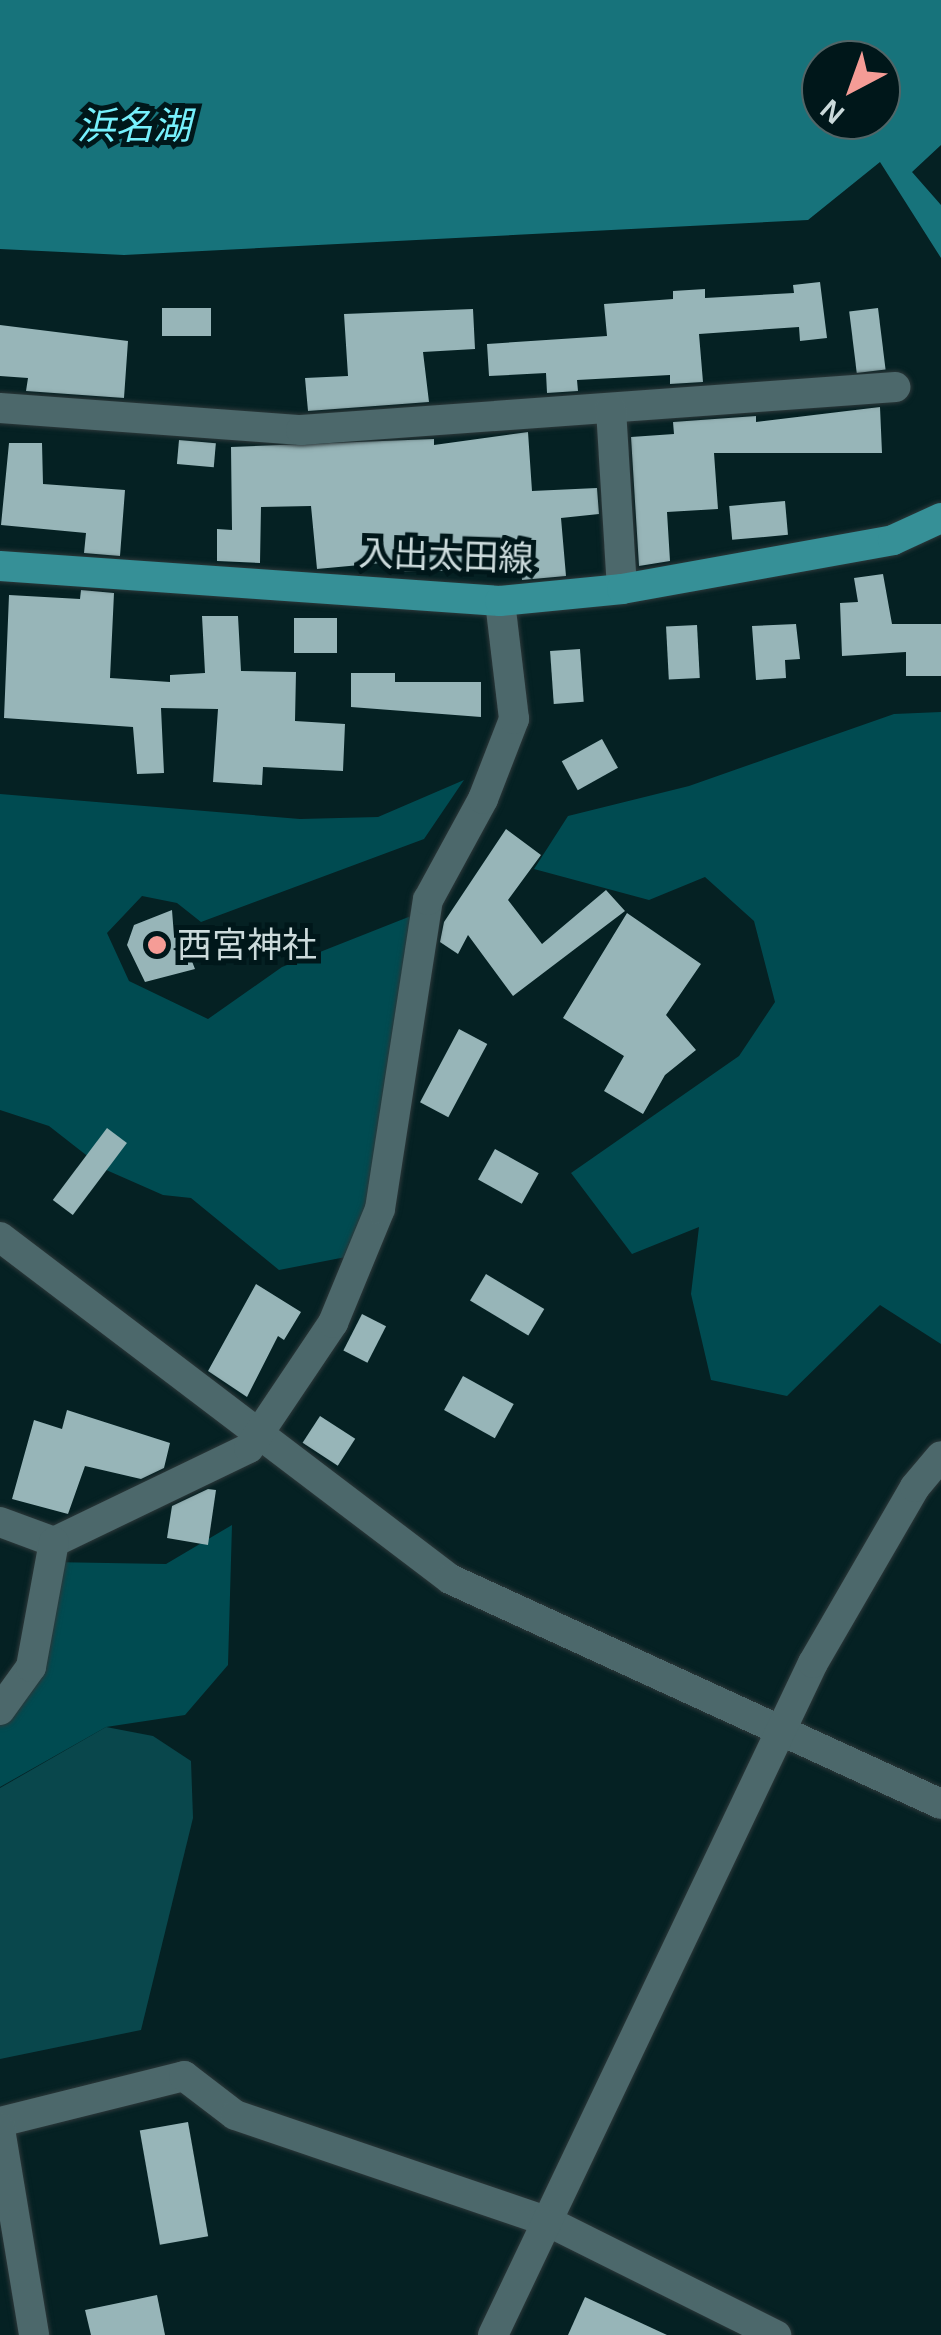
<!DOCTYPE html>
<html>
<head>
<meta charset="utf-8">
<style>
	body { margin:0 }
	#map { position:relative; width:941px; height:2335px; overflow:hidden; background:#052123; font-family:Arial,"Noto Sans JP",sans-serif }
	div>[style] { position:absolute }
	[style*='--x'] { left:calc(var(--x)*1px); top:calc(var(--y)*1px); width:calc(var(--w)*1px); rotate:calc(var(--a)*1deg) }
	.green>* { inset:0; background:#09474c }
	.forest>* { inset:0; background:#004b51 }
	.water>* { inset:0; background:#17737b }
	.building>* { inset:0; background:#97b5b8; transform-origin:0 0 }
	.roads { filter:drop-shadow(0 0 2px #2d383a) drop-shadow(0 0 2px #2d383a) }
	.minor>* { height:30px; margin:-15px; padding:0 15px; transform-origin:15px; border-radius:15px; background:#4c686b }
	.major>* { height:30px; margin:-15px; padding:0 15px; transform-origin:15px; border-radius:15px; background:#369097 }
	.dots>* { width:28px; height:28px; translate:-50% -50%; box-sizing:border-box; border:5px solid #00171a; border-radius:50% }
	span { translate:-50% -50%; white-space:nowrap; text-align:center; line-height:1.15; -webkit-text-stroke:10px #00171a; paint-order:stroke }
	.street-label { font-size:35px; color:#cbdadb }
	.poi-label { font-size:35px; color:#cbdadb }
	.left { translate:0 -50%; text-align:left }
	.water-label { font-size:38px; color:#76f0fc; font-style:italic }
	.north { position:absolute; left:801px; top:40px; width:100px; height:100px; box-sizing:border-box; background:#00171a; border:2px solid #516567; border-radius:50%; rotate:221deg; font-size:28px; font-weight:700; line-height:40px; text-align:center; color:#cbdadb }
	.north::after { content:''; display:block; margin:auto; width:35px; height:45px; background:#f59c96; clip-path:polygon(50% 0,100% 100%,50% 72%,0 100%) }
</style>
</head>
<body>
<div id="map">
	<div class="green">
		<div style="clip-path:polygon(106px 1727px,153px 1736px,191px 1761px,193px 1818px,141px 2030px,0 2059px,0 1788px)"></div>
	</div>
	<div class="forest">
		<div style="clip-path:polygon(941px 712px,941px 1344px,880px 1305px,787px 1396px,711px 1380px,691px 1294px,699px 1227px,632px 1254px,571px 1173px,739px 1056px,775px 1002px,754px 921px,705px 877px,649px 900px,534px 869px,568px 816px,689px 786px,894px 714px)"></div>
		<div style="clip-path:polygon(464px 780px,424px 839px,201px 922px,177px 903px,142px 896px,107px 933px,129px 981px,208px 1019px,282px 967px,411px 916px,391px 1040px,386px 1159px,351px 1256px,279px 1270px,191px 1198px,163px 1195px,104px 1169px,49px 1126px,0 1110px,0 794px,300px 819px,378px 817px)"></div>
		<div style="clip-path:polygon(232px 1525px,228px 1665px,185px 1715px,106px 1727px,0 1787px,0 1697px,20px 1692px,49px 1562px,166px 1564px)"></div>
	</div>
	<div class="water">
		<div style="clip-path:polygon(evenodd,0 0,941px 0,941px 145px,912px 172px,941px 205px,941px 258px,880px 162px,808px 220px,124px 255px,0 249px,0 0,881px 60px,881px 120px,821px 120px,821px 60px,881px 60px)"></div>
	</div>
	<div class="building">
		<div style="clip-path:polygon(820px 282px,827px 338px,800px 341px,799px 327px,699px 334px,703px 382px,670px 384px,670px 375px,577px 380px,578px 391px,547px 393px,546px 373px,489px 376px,487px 344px,607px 336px,604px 304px,673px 299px,673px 291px,705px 289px,705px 298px,794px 293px,793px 285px)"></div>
		<div style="left:162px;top:308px;width:49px;height:28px"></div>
		<div style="left:878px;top:308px;width:62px;height:29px;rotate:83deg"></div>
		<div style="clip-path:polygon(473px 309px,475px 349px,423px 352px,429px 402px,308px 411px,305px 378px,348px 376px,344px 314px)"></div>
		<div style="clip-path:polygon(0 325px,128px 341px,124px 398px,26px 391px,28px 378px,0 376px)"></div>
		<div style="clip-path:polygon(880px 407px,882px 453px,714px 453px,718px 509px,667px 512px,670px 561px,639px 566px,631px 437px,674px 434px,673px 422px,756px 416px,756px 422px)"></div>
		<div style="clip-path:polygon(528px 432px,532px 491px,597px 488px,599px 514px,561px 518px,566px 576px,522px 580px,521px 569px,393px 572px,392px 562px,317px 569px,311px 506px,261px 507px,260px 563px,217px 561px,217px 529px,232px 530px,231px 447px,434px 439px,434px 445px)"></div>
		<div style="left:179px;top:440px;width:37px;height:24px;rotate:5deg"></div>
		<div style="clip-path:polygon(9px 443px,42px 443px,43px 484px,125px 490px,120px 556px,84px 553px,86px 533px,1px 525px)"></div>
		<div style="left:785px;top:501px;width:34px;height:56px;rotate:85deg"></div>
		<div style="clip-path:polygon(883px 574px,892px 624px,941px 624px,941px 676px,906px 676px,906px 652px,842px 656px,840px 603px,858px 602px,854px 578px)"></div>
		<div style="clip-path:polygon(81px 590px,114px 593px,110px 678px,170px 682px,170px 675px,205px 673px,202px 616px,238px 616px,241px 671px,296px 672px,295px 721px,345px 724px,343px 771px,263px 767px,262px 785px,213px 782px,218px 709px,161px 708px,164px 773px,137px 774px,133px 727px,4px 718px,9px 595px,80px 599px)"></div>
		<div style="left:294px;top:618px;width:43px;height:35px"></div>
		<div style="clip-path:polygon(796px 624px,800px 659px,785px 660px,786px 678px,756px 680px,752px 626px)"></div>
		<div style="left:697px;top:625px;width:53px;height:31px;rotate:87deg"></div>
		<div style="left:580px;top:649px;width:53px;height:30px;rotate:86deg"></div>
		<div style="clip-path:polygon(351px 673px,395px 673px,395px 682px,481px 682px,481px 717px,351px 707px)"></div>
		<div style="left:602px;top:739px;width:33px;height:46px;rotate:61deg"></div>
		<div style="clip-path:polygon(506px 829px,541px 855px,508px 900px,542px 944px,606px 890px,625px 911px,513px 996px,468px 935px,458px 954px,440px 942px,444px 922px)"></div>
		<div style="clip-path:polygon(172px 910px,174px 936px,182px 936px,195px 969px,145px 982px,127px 945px,134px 925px)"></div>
		<div style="clip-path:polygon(627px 913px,701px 964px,666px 1015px,696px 1050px,665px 1075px,643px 1114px,604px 1091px,624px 1056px,563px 1018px)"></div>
		<div style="left:459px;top:1029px;width:32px;height:83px;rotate:28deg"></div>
		<div style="left:107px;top:1128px;width:25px;height:90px;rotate:37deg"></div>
		<div style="left:495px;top:1149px;width:50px;height:35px;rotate:29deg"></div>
		<div style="left:486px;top:1274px;width:68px;height:31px;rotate:31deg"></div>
		<div style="clip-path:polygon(256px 1284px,301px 1312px,284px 1340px,278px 1336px,247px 1397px,208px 1371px)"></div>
		<div style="left:362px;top:1314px;width:27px;height:41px;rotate:27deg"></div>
		<div style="left:463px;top:1376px;width:58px;height:39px;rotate:29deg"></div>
		<div style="clip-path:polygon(67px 1410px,170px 1443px,164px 1468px,141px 1479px,85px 1466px,68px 1514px,12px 1499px,34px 1420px,62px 1429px)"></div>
		<div style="left:320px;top:1416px;width:42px;height:32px;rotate:33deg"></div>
		<div style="clip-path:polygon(208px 1489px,216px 1490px,208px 1545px,167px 1538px,172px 1506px)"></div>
		<div style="left:188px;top:2122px;width:116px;height:49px;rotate:80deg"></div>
		<div style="clip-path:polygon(157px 2295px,165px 2335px,91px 2335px,85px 2310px)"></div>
		<div style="clip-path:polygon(585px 2297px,667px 2335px,568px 2335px)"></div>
	</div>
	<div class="roads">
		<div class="minor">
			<div style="--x:0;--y:408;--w:302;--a:4.2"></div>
			<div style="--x:301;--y:430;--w:596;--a:-4.14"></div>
			<div style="--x:611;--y:409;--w:180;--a:86.5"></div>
			<div style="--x:0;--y:1237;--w:565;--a:37.23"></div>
			<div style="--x:450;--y:1579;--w:540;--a:24.62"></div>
			<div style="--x:0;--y:1522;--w:58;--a:20.3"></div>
			<div style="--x:54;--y:1542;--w:216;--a:-25.7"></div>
			<div style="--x:249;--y:1448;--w:151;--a:-56.1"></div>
			<div style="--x:333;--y:1323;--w:123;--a:-67.6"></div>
			<div style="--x:380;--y:1209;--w:313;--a:-81.2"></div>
			<div style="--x:428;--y:900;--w:115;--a:-61.4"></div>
			<div style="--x:483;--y:799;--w:86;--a:-68.8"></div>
			<div style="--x:514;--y:719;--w:119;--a:-96.8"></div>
			<div style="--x:0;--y:1710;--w:53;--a:-54.2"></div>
			<div style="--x:31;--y:1667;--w:127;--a:-79.6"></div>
			<div style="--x:0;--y:2122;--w:190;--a:-14"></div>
			<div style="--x:184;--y:2076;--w:64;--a:37.4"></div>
			<div style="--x:235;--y:2115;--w:332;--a:18.8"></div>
			<div style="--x:549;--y:2222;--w:254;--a:26.5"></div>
			<div style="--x:0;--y:2129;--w:209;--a:80.6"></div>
			<div style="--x:493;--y:2335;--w:744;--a:-64.54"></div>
			<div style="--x:813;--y:1663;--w:203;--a:-59.9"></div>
			<div style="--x:915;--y:1487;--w:40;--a:-50"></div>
		</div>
		<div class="major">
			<div style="--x:0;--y:566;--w:501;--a:4"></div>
			<div style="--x:500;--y:601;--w:123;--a:-5.6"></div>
			<div style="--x:622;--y:589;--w:275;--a:-10.2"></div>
			<div style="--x:893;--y:540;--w:53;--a:-24.6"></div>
		</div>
	</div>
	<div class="dots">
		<div style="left:157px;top:945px;background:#f59c96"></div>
	</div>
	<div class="street-label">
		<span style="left:446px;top:556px;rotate:2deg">入出太田線</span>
	</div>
	<div class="poi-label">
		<span class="left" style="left:177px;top:945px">西宮神社</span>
	</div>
	<div class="water-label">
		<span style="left:134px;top:127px">浜名湖</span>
	</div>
	<div class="north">N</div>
</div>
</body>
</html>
